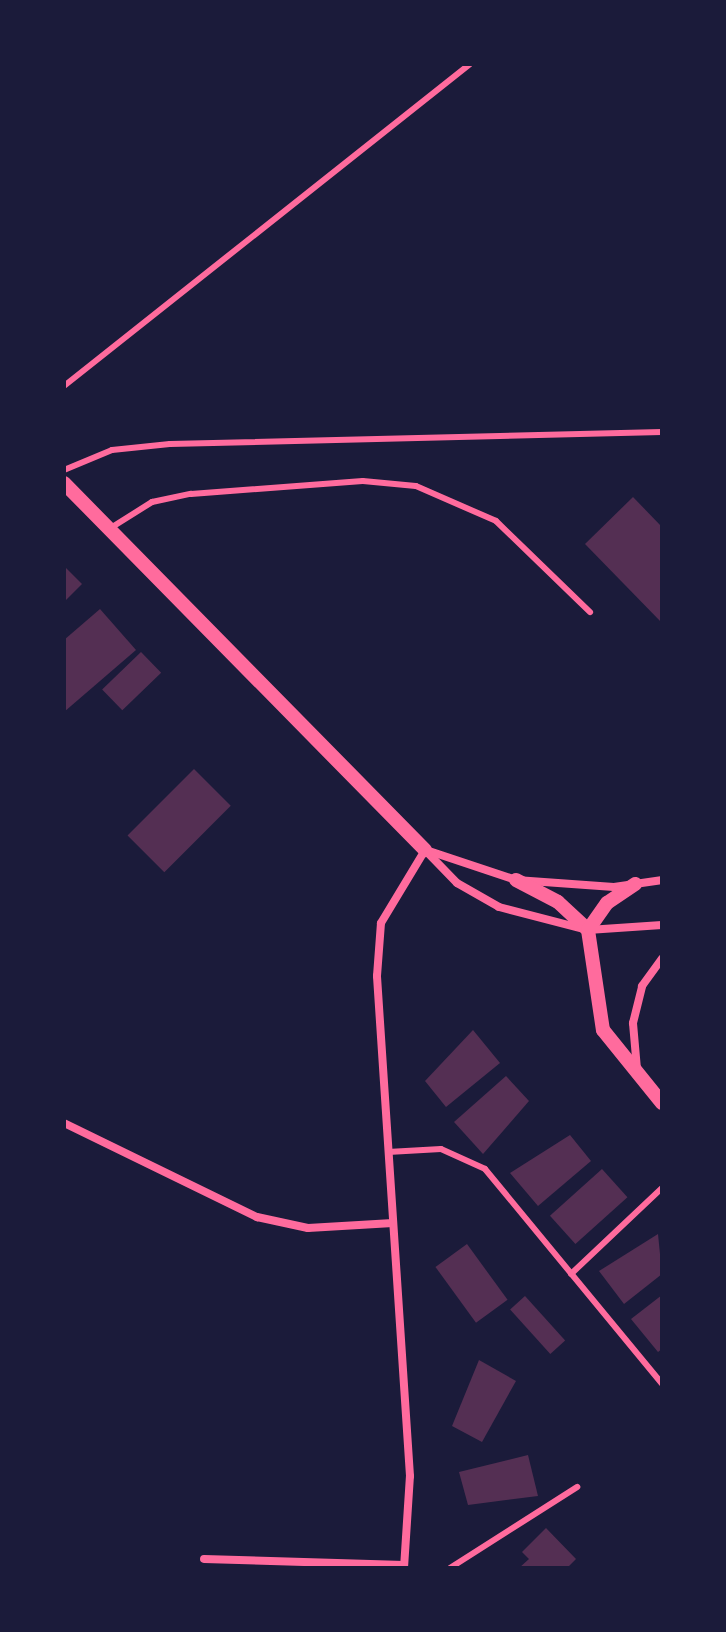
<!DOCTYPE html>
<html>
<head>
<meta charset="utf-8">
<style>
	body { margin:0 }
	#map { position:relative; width:726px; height:1632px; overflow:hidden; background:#1b1b3a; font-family:Roboto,sans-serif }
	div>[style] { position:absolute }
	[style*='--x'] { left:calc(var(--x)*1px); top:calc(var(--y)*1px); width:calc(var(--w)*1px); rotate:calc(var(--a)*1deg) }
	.building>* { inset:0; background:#542f53; transform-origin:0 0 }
	.service>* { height:6px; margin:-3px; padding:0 3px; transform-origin:3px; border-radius:3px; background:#ff6b9d }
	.minor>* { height:8px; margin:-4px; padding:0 4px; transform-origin:4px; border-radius:4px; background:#ff6b9d }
	.tertiary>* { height:14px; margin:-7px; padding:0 7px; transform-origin:7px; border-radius:7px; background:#ff6b9d }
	span { translate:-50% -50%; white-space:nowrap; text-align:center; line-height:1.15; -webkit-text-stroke:6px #1b1b3a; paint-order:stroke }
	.frame { position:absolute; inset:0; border:66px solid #1b1b3a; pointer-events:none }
</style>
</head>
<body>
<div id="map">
	<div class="building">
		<div style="clip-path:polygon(633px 497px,662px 527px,662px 623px,585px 544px)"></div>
		<div style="clip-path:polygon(64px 566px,82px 584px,64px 602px)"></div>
		<div style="clip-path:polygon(100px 609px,136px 650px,64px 712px,64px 640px)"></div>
		<div style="left:141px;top:652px;width:29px;height:54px;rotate:46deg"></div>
		<div style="left:194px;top:769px;width:52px;height:94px;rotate:45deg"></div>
		<div style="clip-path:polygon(473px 1030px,500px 1063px,446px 1107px,425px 1081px)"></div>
		<div style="clip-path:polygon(506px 1076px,529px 1101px,483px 1154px,454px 1122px)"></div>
		<div style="clip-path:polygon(570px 1135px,591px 1161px,538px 1206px,510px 1173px)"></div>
		<div style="left:602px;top:1169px;width:38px;height:70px;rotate:48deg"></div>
		<div style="clip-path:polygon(658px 1234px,662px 1274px,624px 1304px,599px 1271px)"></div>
		<div style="left:467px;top:1244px;width:69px;height:39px;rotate:54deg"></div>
		<div style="clip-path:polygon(662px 1295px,662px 1349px,658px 1352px,631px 1319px)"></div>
		<div style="left:525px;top:1296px;width:60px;height:20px;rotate:48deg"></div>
		<div style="clip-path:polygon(479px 1360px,516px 1381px,482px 1442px,452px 1426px)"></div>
		<div style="clip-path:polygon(528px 1455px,538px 1496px,468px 1505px,459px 1472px)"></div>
		<div style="clip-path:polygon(546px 1528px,576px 1559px,567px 1568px,519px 1568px,529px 1559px,522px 1552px)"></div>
	</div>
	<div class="service">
		<div style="--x:64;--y:386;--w:518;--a:-38.42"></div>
		<div style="--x:64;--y:470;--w:52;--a:-22.6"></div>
		<div style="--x:112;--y:450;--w:58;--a:-5.9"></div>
		<div style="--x:170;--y:444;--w:492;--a:-1.4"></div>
		<div style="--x:109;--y:529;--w:51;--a:-32.1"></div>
		<div style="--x:152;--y:502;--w:40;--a:-12"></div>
		<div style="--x:191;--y:494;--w:172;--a:-4.3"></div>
		<div style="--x:363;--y:481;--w:53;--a:5.4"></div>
		<div style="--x:416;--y:486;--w:87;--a:23.6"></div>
		<div style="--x:496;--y:521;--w:131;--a:44.1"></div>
		<div style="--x:388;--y:1152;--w:53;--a:-3.2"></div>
		<div style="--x:441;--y:1149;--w:48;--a:24.4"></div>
		<div style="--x:485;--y:1169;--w:278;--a:50.5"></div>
		<div style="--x:571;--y:1274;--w:125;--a:-43.4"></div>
		<div style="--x:450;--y:1568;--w:151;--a:-32.5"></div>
	</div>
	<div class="minor">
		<div style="--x:425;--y:850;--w:46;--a:45.9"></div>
		<div style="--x:457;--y:883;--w:48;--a:29.7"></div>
		<div style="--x:499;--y:907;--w:92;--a:14.5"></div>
		<div style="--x:588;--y:930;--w:74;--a:-3.9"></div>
		<div style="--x:429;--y:851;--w:92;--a:18.4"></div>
		<div style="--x:516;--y:880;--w:98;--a:4.1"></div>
		<div style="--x:614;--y:887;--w:49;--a:-8.3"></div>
		<div style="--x:637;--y:1069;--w:46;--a:-95"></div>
		<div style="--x:633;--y:1023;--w:38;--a:-76"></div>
		<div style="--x:642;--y:986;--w:34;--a:-54"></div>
		<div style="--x:64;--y:1123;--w:215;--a:26"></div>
		<div style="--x:257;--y:1217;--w:52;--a:12.2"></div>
		<div style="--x:308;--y:1228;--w:85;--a:-3.4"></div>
		<div style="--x:204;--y:1559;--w:200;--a:1.7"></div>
		<div style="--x:404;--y:1568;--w:92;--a:-86.3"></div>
		<div style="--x:410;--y:1476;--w:501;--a:-93.78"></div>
		<div style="--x:377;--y:976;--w:53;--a:-85.7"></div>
		<div style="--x:381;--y:923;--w:85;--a:-58.9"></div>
	</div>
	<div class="tertiary">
		<div style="--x:64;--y:483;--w:515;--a:45.47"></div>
		<div style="--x:516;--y:880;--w:47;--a:27.6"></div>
		<div style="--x:558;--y:902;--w:41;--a:43"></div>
		<div style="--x:588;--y:930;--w:101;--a:81.5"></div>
		<div style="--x:603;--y:1030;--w:94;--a:51.1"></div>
		<div style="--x:588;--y:930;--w:33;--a:-55"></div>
		<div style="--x:607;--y:903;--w:34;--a:-34"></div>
	</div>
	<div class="frame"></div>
</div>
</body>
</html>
